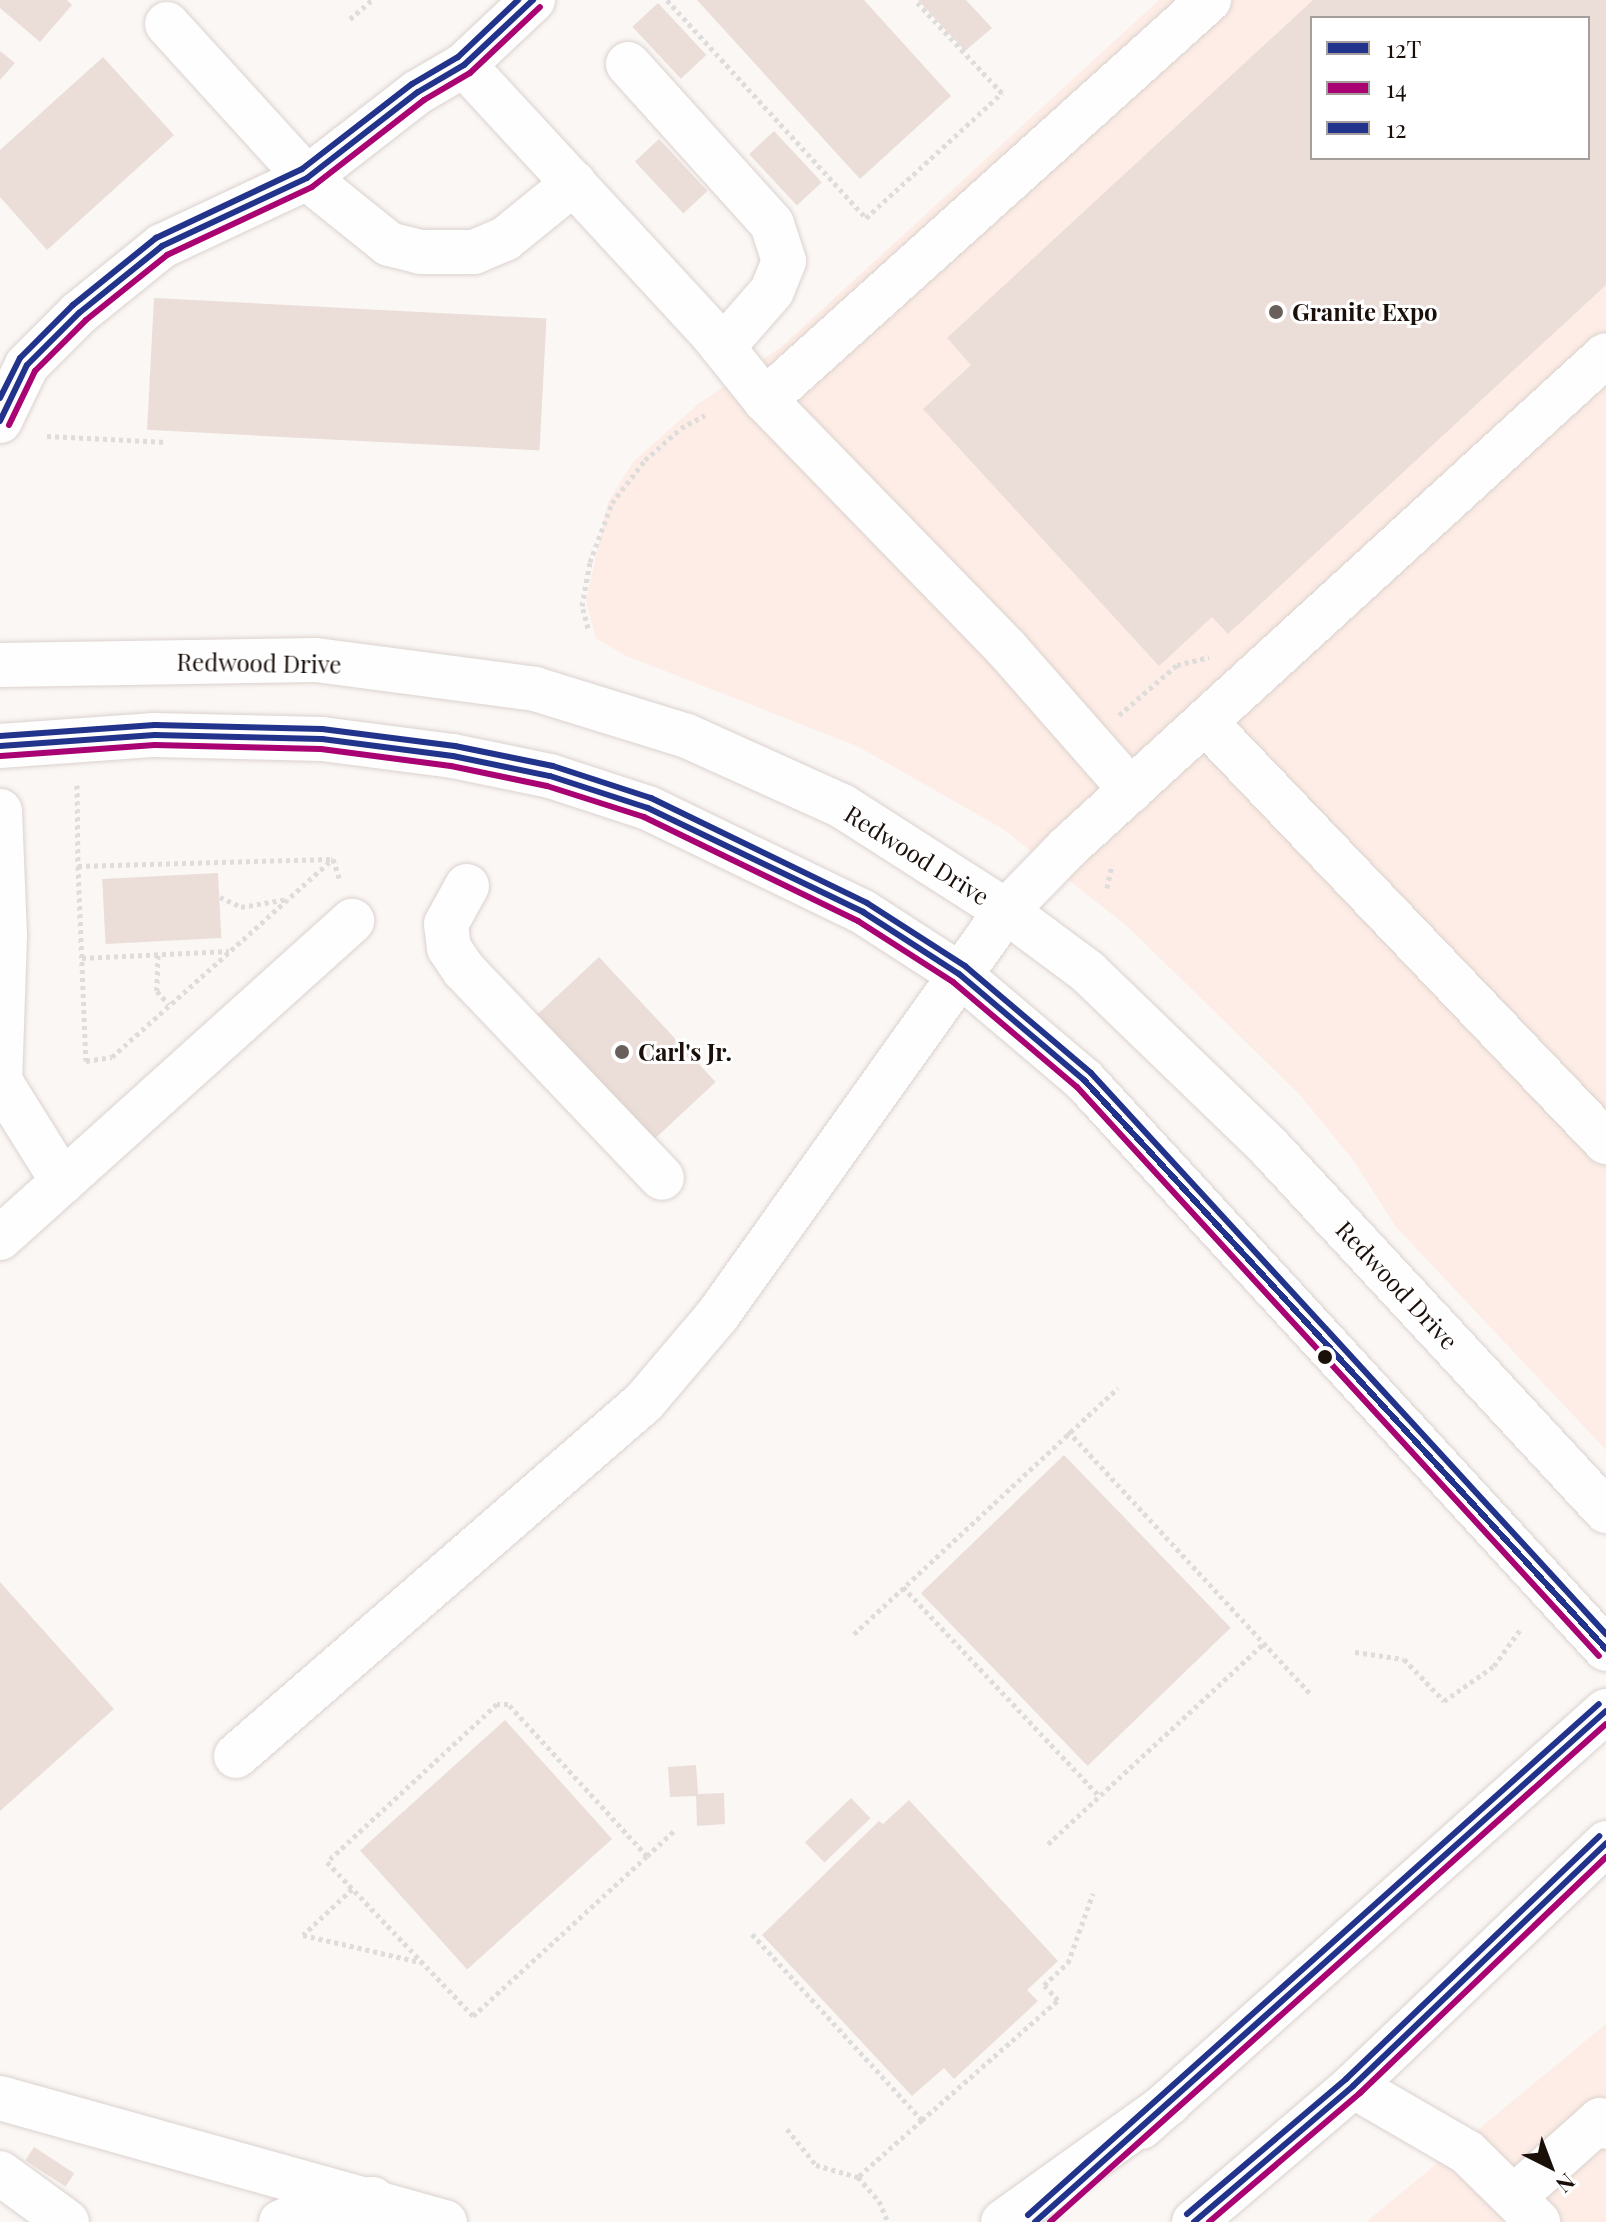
<!DOCTYPE html>
<html>
<head>
<meta charset="utf-8">
<style>
	body { margin:0 }
	#map { position:relative; width:1606px; height:2222px; overflow:hidden; background:#fbf7f5; font-family:"Playfair Display",serif }
	div>[style] { position:absolute }
	[style*='--x'] { left:calc(var(--x)*1px); top:calc(var(--y)*1px); width:calc(var(--w)*1px); rotate:calc(var(--a)*1deg) }
	.built>* { inset:0; background:#fdede6 }
	.building>* { inset:0; background:#ebded8; transform-origin:0 0 }
	.path>* { height:5px; margin-top:-2.5px; transform-origin:0; background:repeating-linear-gradient(90deg,#dedddc 0 4px,transparent 0 8px) }
	.roads { filter:drop-shadow(0 0 2px #dbd2ce) drop-shadow(0 0 2px #dbd2ce) }
	.minor>* { height:44px; margin:-22px; padding:0 22px; transform-origin:22px; border-radius:22px; background:#fefefe }
	.major>* { height:44px; margin:-22px; padding:0 22px; transform-origin:22px; border-radius:22px; background:#fefefe }
	.highway>* { height:44px; margin:-22px; padding:0 22px; transform-origin:22px; border-radius:22px; background:#fefefe }
	.bus-1>* { height:6px; margin:-3px; padding:0 3px; transform-origin:3px; border-radius:3px; background:#21338b }
	.bus-2>* { height:6px; margin:-3px; padding:0 3px; transform-origin:3px; border-radius:3px; background:#a90272 }
	.bus-3>* { height:6px; margin:-3px; padding:0 3px; transform-origin:3px; border-radius:3px; background:#21338b }
	.dots>* { width:22px; height:22px; translate:-50% -50%; box-sizing:border-box; border:4px solid #fff; border-radius:50% }
	span { translate:-50% -50%; white-space:nowrap; text-align:center; line-height:1.15; -webkit-text-stroke:6px #fff; paint-order:stroke }
	.poi-label { font-size:24px; color:#1b0f0a; font-weight:700 }
	.left { translate:0 -50%; text-align:left }
	.street-label { font-size:24px; color:#1b0f0a }
	.legend { position:absolute; left:1310px; top:16px; width:280px; height:144px; box-sizing:border-box; background:#fff; border:2px solid #a49f9d; margin:0; padding:10px 14px; list-style:none; font-size:24px; color:#1b0f0a }
	.legend li { display:flex; align-items:center; gap:16px; height:40px }
	.legend b { width:40px; border:2px solid #a49f9d }
	.north { position:absolute; left:1510px; top:2126px; width:80px; height:80px; -webkit-text-stroke:6px #fff; paint-order:stroke; rotate:138deg; font-size:22px; font-weight:700; line-height:32px; text-align:center; color:#1b0f0a }
	.north::after { content:''; display:block; margin:auto; width:28px; height:36px; background:#1b0f0a; clip-path:polygon(50% 0,100% 100%,50% 72%,0 100%) }
</style>
</head>
<body>
<div id="map">
	<div class="built">
		<div style="clip-path:polygon(evenodd,1159px 0,1606px 0,1606px 1450px,1396px 1227px,1353px 1160px,1300px 1095px,1127px 926px,1003px 829px,859px 747px,624px 655px,596px 638px,586px 601px,608px 502px,633px 462px,698px 404px,781px 347px,1159px 0,1312px 18px,1588px 18px,1588px 158px,1312px 158px,1312px 18px)"></div>
		<div style="clip-path:polygon(1606px 2024px,1606px 2222px,1366px 2222px)"></div>
	</div>
	<div class="building">
		<div style="clip-path:polygon(0 0,67px 0,72px 5px,40px 42px,0 8px)"></div>
		<div style="clip-path:polygon(697px 0,864px 0,951px 96px,860px 179px)"></div>
		<div style="clip-path:polygon(918px 0,966px 0,992px 28px,965px 51px)"></div>
		<div style="clip-path:polygon(evenodd,1313px 0,1606px 0,1606px 285px,1228px 634px,1212px 617px,1159px 666px,923px 409px,971px 365px,947px 338px,1313px 0,1312px 18px,1588px 18px,1588px 158px,1312px 158px,1312px 18px)"></div>
		<div style="left:658px;top:3px;width:71px;height:35px;rotate:47deg"></div>
		<div style="clip-path:polygon(0 51px,15px 63px,0 80px)"></div>
		<div style="clip-path:polygon(103px 57px,174px 135px,47px 250px,0 197px,0 150px)"></div>
		<div style="left:774px;top:131px;width:70px;height:34px;rotate:47deg"></div>
		<div style="left:659px;top:139px;width:71px;height:33px;rotate:47deg"></div>
		<div style="left:154px;top:298px;width:393px;height:132px;rotate:3deg"></div>
		<div style="left:218px;top:873px;width:65px;height:116px;rotate:87deg"></div>
		<div style="left:599px;top:957px;width:171px;height:96px;rotate:47deg"></div>
		<div style="left:1064px;top:1455px;width:240px;height:199px;rotate:46deg"></div>
		<div style="clip-path:polygon(0 1582px,114px 1709px,0 1811px)"></div>
		<div style="left:505px;top:1720px;width:160px;height:195px;rotate:48deg"></div>
		<div style="clip-path:polygon(696px 1765px,698px 1794px,724px 1793px,725px 1824px,697px 1826px,696px 1796px,670px 1797px,668px 1767px)"></div>
		<div style="left:851px;top:1798px;width:28px;height:64px;rotate:46deg"></div>
		<div style="clip-path:polygon(909px 1800px,1058px 1961px,1027px 1990px,1038px 2001px,954px 2079px,944px 2068px,912px 2096px,762px 1935px,879px 1821px,883px 1824px)"></div>
		<div style="left:34px;top:2147px;width:48px;height:16px;rotate:33deg"></div>
	</div>
	<div class="path">
		<div style="--x:667;--y:0;--w:295;--a:47.6"></div>
		<div style="--x:866;--y:218;--w:185;--a:-42.6"></div>
		<div style="--x:1002;--y:93;--w:127;--a:-133.1"></div>
		<div style="--x:350;--y:19;--w:29;--a:-41"></div>
		<div style="--x:47;--y:436;--w:120;--a:2.9"></div>
		<div style="--x:588;--y:628;--w:23;--a:-105"></div>
		<div style="--x:582;--y:606;--w:45;--a:-79.7"></div>
		<div style="--x:590;--y:562;--w:63;--a:-69.6"></div>
		<div style="--x:612;--y:503;--w:54;--a:-52.5"></div>
		<div style="--x:645;--y:460;--w:48;--a:-41.6"></div>
		<div style="--x:681;--y:428;--w:27;--a:-28"></div>
		<div style="--x:1119;--y:715;--w:77;--a:-40.8"></div>
		<div style="--x:1177;--y:665;--w:33;--a:-14"></div>
		<div style="--x:77;--y:785;--w:81;--a:89.3"></div>
		<div style="--x:78;--y:866;--w:255;--a:-1.6"></div>
		<div style="--x:333;--y:859;--w:23;--a:72"></div>
		<div style="--x:78;--y:866;--w:195;--a:87.7"></div>
		<div style="--x:86;--y:1061;--w:26;--a:-9"></div>
		<div style="--x:112;--y:1057;--w:297;--a:-41.9"></div>
		<div style="--x:1107;--y:888;--w:24;--a:-78"></div>
		<div style="--x:220;--y:897;--w:23;--a:25"></div>
		<div style="--x:241;--y:907;--w:48;--a:-9.7"></div>
		<div style="--x:158;--y:955;--w:36;--a:92"></div>
		<div style="--x:157;--y:991;--w:18;--a:49"></div>
		<div style="--x:82;--y:958;--w:147;--a:-2.7"></div>
		<div style="--x:1068;--y:1431;--w:357;--a:47.3"></div>
		<div style="--x:903;--y:1587;--w:288;--a:46.8"></div>
		<div style="--x:854;--y:1634;--w:361;--a:-43"></div>
		<div style="--x:1355;--y:1652;--w:49;--a:8.1"></div>
		<div style="--x:1404;--y:1659;--w:58;--a:46.4"></div>
		<div style="--x:1444;--y:1701;--w:61;--a:-35"></div>
		<div style="--x:1494;--y:1666;--w:44;--a:-54.2"></div>
		<div style="--x:1048;--y:1844;--w:295;--a:-42.9"></div>
		<div style="--x:647;--y:1856;--w:206;--a:-132.4"></div>
		<div style="--x:508;--y:1704;--w:11;--a:180"></div>
		<div style="--x:497;--y:1704;--w:232;--a:137.1"></div>
		<div style="--x:327;--y:1862;--w:212;--a:46.5"></div>
		<div style="--x:473;--y:2016;--w:236;--a:-42.6"></div>
		<div style="--x:647;--y:1856;--w:38;--a:-43"></div>
		<div style="--x:352;--y:1889;--w:67;--a:136.8"></div>
		<div style="--x:303;--y:1935;--w:120;--a:13"></div>
		<div style="--x:752;--y:1934;--w:252;--a:47.6"></div>
		<div style="--x:922;--y:2120;--w:86;--a:138.3"></div>
		<div style="--x:858;--y:2177;--w:32;--a:49"></div>
		<div style="--x:879;--y:2201;--w:23;--a:67"></div>
		<div style="--x:922;--y:2120;--w:181;--a:-41.4"></div>
		<div style="--x:1058;--y:2000;--w:21;--a:-133"></div>
		<div style="--x:1044;--y:1985;--w:33;--a:-43"></div>
		<div style="--x:1068;--y:1963;--w:74;--a:-70.3"></div>
		<div style="--x:787;--y:2129;--w:46;--a:51.1"></div>
		<div style="--x:816;--y:2165;--w:44;--a:15.9"></div>
	</div>
	<div class="roads">
		<div class="minor">
			<div style="--x:167;--y:24;--w:208;--a:47.7"></div>
			<div style="--x:307;--y:178;--w:105;--a:38.8"></div>
			<div style="--x:389;--y:244;--w:32;--a:14"></div>
			<div style="--x:420;--y:252;--w:54;--a:0"></div>
			<div style="--x:474;--y:252;--w:34;--a:-23"></div>
			<div style="--x:505;--y:239;--w:89;--a:-39.1"></div>
			<div style="--x:628;--y:64;--w:215;--a:48"></div>
			<div style="--x:772;--y:224;--w:39;--a:72"></div>
			<div style="--x:784;--y:261;--w:32;--a:112"></div>
			<div style="--x:772;--y:291;--w:74;--a:131.2"></div>
			<div style="--x:464;--y:65;--w:366;--a:47.3"></div>
			<div style="--x:712;--y:334;--w:85;--a:51.2"></div>
			<div style="--x:765;--y:400;--w:347;--a:45.8"></div>
			<div style="--x:1007;--y:649;--w:188;--a:48.7"></div>
			<div style="--x:765;--y:400;--w:598;--a:-42.02"></div>
			<div style="--x:0;--y:421;--w:62;--a:-64.3"></div>
			<div style="--x:27;--y:365;--w:74;--a:-45"></div>
			<div style="--x:79;--y:313;--w:107;--a:-38.9"></div>
			<div style="--x:162;--y:246;--w:160;--a:-25.1"></div>
			<div style="--x:307;--y:178;--w:140;--a:-37.8"></div>
			<div style="--x:418;--y:92;--w:53;--a:-30.4"></div>
			<div style="--x:464;--y:65;--w:95;--a:-43.3"></div>
			<div style="--x:1205;--y:722;--w:581;--a:46.33"></div>
			<div style="--x:0;--y:811;--w:124;--a:87.7"></div>
			<div style="--x:5;--y:935;--w:151;--a:91.9"></div>
			<div style="--x:467;--y:886;--w:43;--a:118.9"></div>
			<div style="--x:446;--y:924;--w:24;--a:83"></div>
			<div style="--x:449;--y:948;--w:27;--a:56"></div>
			<div style="--x:464;--y:970;--w:287;--a:46.4"></div>
			<div style="--x:0;--y:1088;--w:4;--a:-34"></div>
			<div style="--x:3;--y:1086;--w:113;--a:58"></div>
			<div style="--x:0;--y:1238;--w:474;--a:-42"></div>
			<div style="--x:236;--y:1756;--w:540;--a:-40.95"></div>
			<div style="--x:644;--y:1402;--w:113;--a:-49.7"></div>
			<div style="--x:717;--y:1316;--w:498;--a:-54.5"></div>
			<div style="--x:1006;--y:911;--w:88;--a:-45.9"></div>
			<div style="--x:1067;--y:848;--w:730;--a:-42.45"></div>
			<div style="--x:1353;--y:2086;--w:132;--a:30.1"></div>
			<div style="--x:1467;--y:2152;--w:100;--a:44.6"></div>
			<div style="--x:0;--y:2173;--w:83;--a:36.2"></div>
			<div style="--x:1514;--y:2197;--w:115;--a:-41.8"></div>
			<div style="--x:1600;--y:2120;--w:9;--a:49"></div>
			<div style="--x:281;--y:2222;--w:36;--a:-24"></div>
			<div style="--x:314;--y:2207;--w:59;--a:-7.9"></div>
		</div>
		<div class="major">
			<div style="--x:0;--y:665;--w:316;--a:-0.9"></div>
			<div style="--x:316;--y:660;--w:221;--a:7.5"></div>
			<div style="--x:535;--y:689;--w:159;--a:17.2"></div>
			<div style="--x:687;--y:736;--w:170;--a:24.3"></div>
			<div style="--x:842;--y:806;--w:195;--a:32.6"></div>
			<div style="--x:1006;--y:911;--w:102;--a:36.6"></div>
			<div style="--x:1088;--y:972;--w:253;--a:44"></div>
			<div style="--x:1270;--y:1148;--w:495;--a:47.2"></div>
			<div style="--x:0;--y:746;--w:155;--a:-4.1"></div>
			<div style="--x:155;--y:735;--w:167;--a:1.4"></div>
			<div style="--x:322;--y:739;--w:132;--a:7.4"></div>
			<div style="--x:453;--y:756;--w:99;--a:11.7"></div>
			<div style="--x:550;--y:776;--w:103;--a:18.1"></div>
			<div style="--x:648;--y:808;--w:239;--a:25.8"></div>
			<div style="--x:863;--y:912;--w:114;--a:32.9"></div>
			<div style="--x:959;--y:974;--w:164;--a:40.3"></div>
			<div style="--x:1084;--y:1080;--w:772;--a:47.47"></div>
			<div style="--x:1141;--y:2127;--w:624;--a:-41.82"></div>
			<div style="--x:1194;--y:2222;--w:209;--a:-40.5"></div>
			<div style="--x:1353;--y:2086;--w:351;--a:-43.8"></div>
		</div>
		<div class="highway">
			<div style="--x:0;--y:2098;--w:462;--a:15.6"></div>
			<div style="--x:1003;--y:2222;--w:204;--a:-35.6"></div>
		</div>
	</div>
	<div class="bus-1">
		<div style="--x:0;--y:421;--w:62;--a:-64.3"></div>
		<div style="--x:27;--y:365;--w:74;--a:-45"></div>
		<div style="--x:79;--y:313;--w:107;--a:-38.9"></div>
		<div style="--x:162;--y:246;--w:160;--a:-25.1"></div>
		<div style="--x:307;--y:178;--w:140;--a:-37.8"></div>
		<div style="--x:418;--y:92;--w:53;--a:-30.4"></div>
		<div style="--x:464;--y:65;--w:95;--a:-43.3"></div>
		<div style="--x:0;--y:746;--w:155;--a:-4.1"></div>
		<div style="--x:155;--y:735;--w:167;--a:1.4"></div>
		<div style="--x:322;--y:739;--w:132;--a:7.4"></div>
		<div style="--x:453;--y:756;--w:99;--a:11.7"></div>
		<div style="--x:550;--y:776;--w:103;--a:18.1"></div>
		<div style="--x:648;--y:808;--w:239;--a:25.8"></div>
		<div style="--x:863;--y:912;--w:114;--a:32.9"></div>
		<div style="--x:959;--y:974;--w:164;--a:40.3"></div>
		<div style="--x:1084;--y:1080;--w:772;--a:47.47"></div>
		<div style="--x:1035;--y:2222;--w:766;--a:-41.83"></div>
		<div style="--x:1194;--y:2222;--w:209;--a:-40.5"></div>
		<div style="--x:1353;--y:2086;--w:351;--a:-43.8"></div>
	</div>
	<div class="bus-2">
		<div style="--x:9;--y:425;--w:60;--a:-64.3"></div>
		<div style="--x:35;--y:371;--w:72;--a:-45"></div>
		<div style="--x:86;--y:320;--w:104;--a:-38.7"></div>
		<div style="--x:167;--y:255;--w:160;--a:-25.1"></div>
		<div style="--x:312;--y:187;--w:142;--a:-37.8"></div>
		<div style="--x:424;--y:100;--w:53;--a:-30.4"></div>
		<div style="--x:470;--y:73;--w:96;--a:-43.3"></div>
		<div style="--x:1;--y:756;--w:154;--a:-4.1"></div>
		<div style="--x:155;--y:745;--w:166;--a:1.4"></div>
		<div style="--x:321;--y:749;--w:131;--a:7.5"></div>
		<div style="--x:451;--y:766;--w:98;--a:11.8"></div>
		<div style="--x:547;--y:786;--w:102;--a:17.7"></div>
		<div style="--x:644;--y:817;--w:238;--a:25.9"></div>
		<div style="--x:858;--y:921;--w:113;--a:32.7"></div>
		<div style="--x:953;--y:982;--w:162;--a:40.3"></div>
		<div style="--x:1077;--y:1087;--w:772;--a:47.47"></div>
		<div style="--x:1050;--y:2222;--w:746;--a:-41.85"></div>
		<div style="--x:1209;--y:2222;--w:199;--a:-40.5"></div>
		<div style="--x:1360;--y:2093;--w:341;--a:-43.8"></div>
	</div>
	<div class="bus-3">
		<div style="--x:0;--y:398;--w:45;--a:-63.4"></div>
		<div style="--x:20;--y:358;--w:75;--a:-45"></div>
		<div style="--x:73;--y:305;--w:107;--a:-38.9"></div>
		<div style="--x:156;--y:238;--w:161;--a:-25.3"></div>
		<div style="--x:302;--y:169;--w:139;--a:-37.7"></div>
		<div style="--x:412;--y:84;--w:53;--a:-30.4"></div>
		<div style="--x:458;--y:57;--w:83;--a:-43.5"></div>
		<div style="--x:0;--y:736;--w:155;--a:-4.1"></div>
		<div style="--x:155;--y:725;--w:167;--a:1.4"></div>
		<div style="--x:322;--y:729;--w:134;--a:7.3"></div>
		<div style="--x:455;--y:746;--w:100;--a:11.5"></div>
		<div style="--x:553;--y:766;--w:103;--a:18.1"></div>
		<div style="--x:651;--y:798;--w:240;--a:25.9"></div>
		<div style="--x:867;--y:903;--w:117;--a:32.7"></div>
		<div style="--x:965;--y:966;--w:165;--a:40.3"></div>
		<div style="--x:1091;--y:1073;--w:762;--a:47.45"></div>
		<div style="--x:1187;--y:2214;--w:209;--a:-40.3"></div>
		<div style="--x:1346;--y:2079;--w:351;--a:-43.8"></div>
		<div style="--x:1028;--y:2215;--w:766;--a:-41.83"></div>
	</div>
	<div class="dots">
		<div style="left:1276px;top:312px;background:#69605c"></div>
		<div style="left:622px;top:1052px;background:#69605c"></div>
		<div style="left:1325px;top:1357px;background:#1b0f0a"></div>
	</div>
	<div class="poi-label">
		<span class="left" style="left:1292px;top:312px">Granite Expo</span>
		<span class="left" style="left:638px;top:1052px">Carl's Jr.</span>
	</div>
	<div class="street-label">
		<span style="left:259px;top:663px;rotate:1deg">Redwood Drive</span>
		<span style="left:917px;top:855px;rotate:32deg">Redwood Drive</span>
		<span style="left:1397px;top:1285px;rotate:47deg">Redwood Drive</span>
	</div>
	<ul class="legend">
	<li><b style="height:10px;background:#21338b"></b>12T</li>
	<li><b style="height:10px;background:#a90272"></b>14</li>
	<li><b style="height:10px;background:#21338b"></b>12</li>
	</ul>
	<div class="north">N</div>
</div>
</body>
</html>
